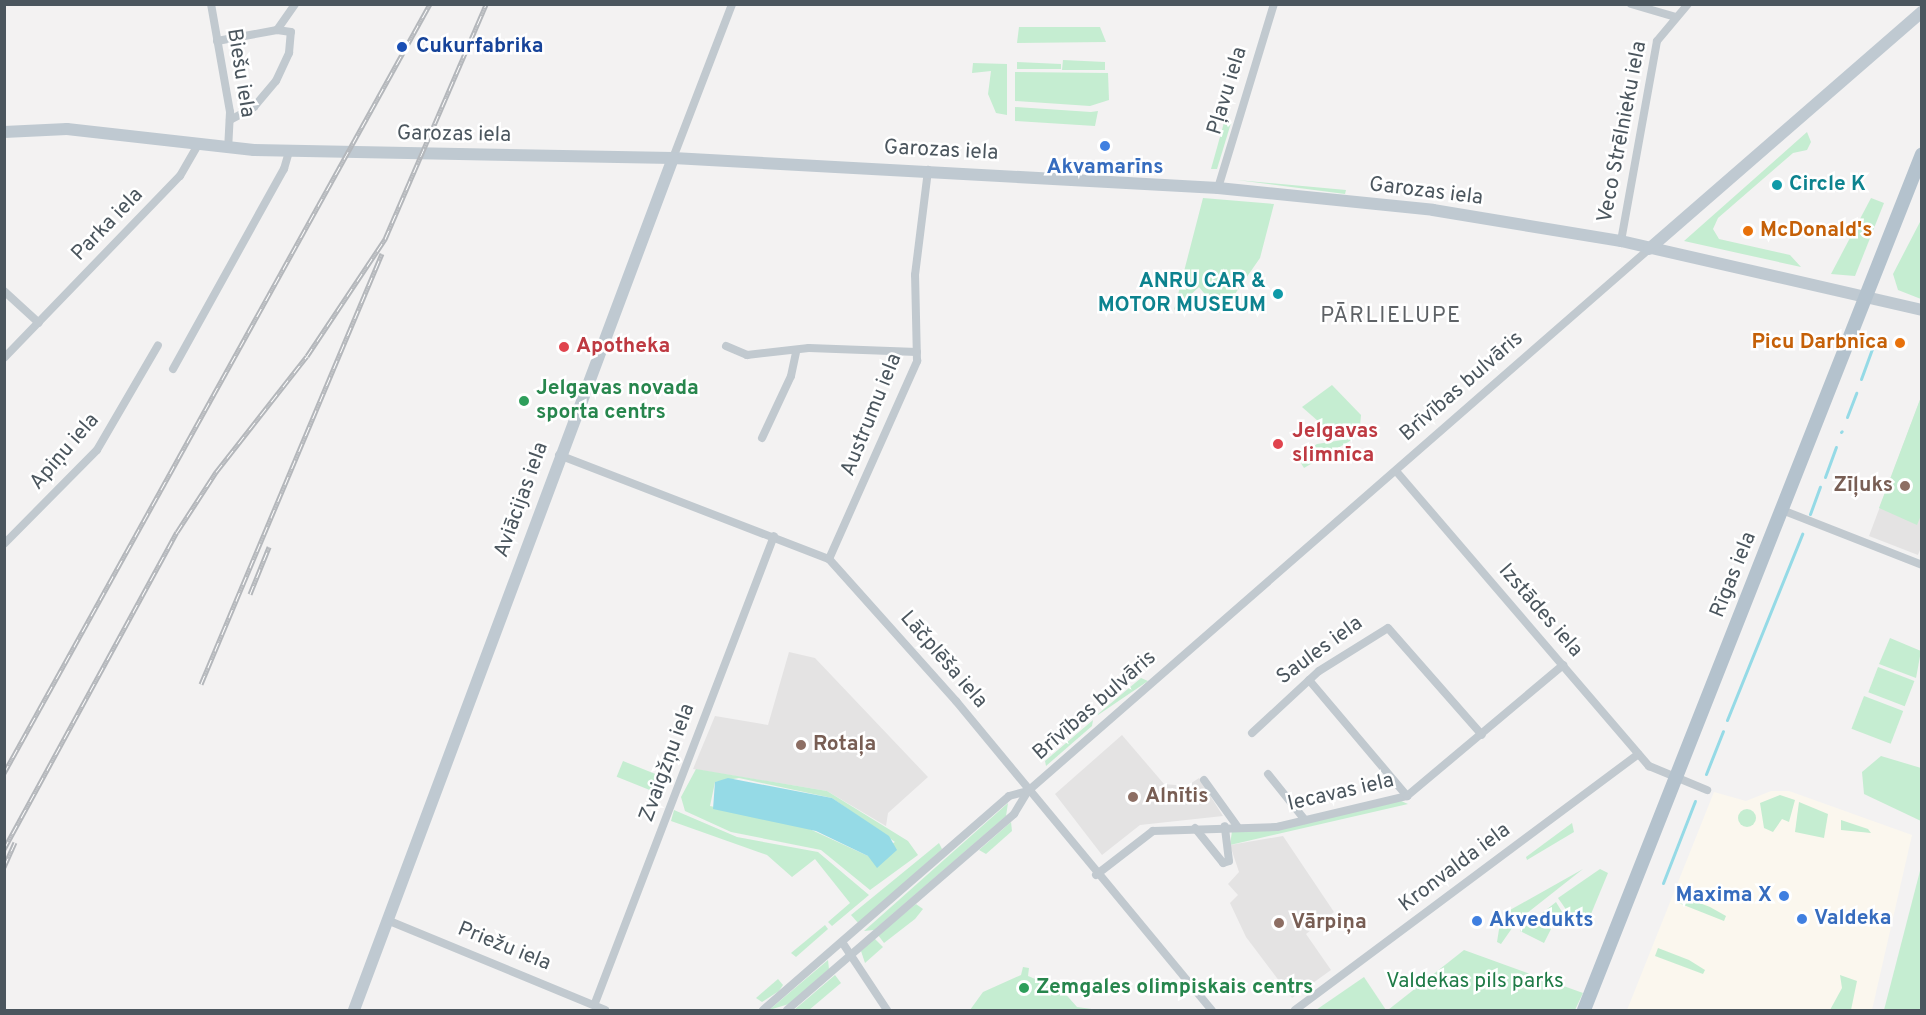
<!DOCTYPE html>
<html>
<head>
<meta charset="utf-8">
<style>
	body { margin:0 }
	#map { position:relative; width:1926px; height:1015px; overflow:hidden; background:#f3f2f2; font-family:Overpass,sans-serif }
	div>[style] { position:absolute }
	[style*='--x'] { left:calc(var(--x)*1px); top:calc(var(--y)*1px); width:calc(var(--w)*1px); rotate:calc(var(--a)*1deg) }
	.commercial>* { inset:0; background:#fbf7ee }
	.education>* { inset:0; background:#e4e3e3 }
	.green>* { inset:0; background:#c5edd1; transform-origin:0 0 }
	.round { border-radius:50% }
	.water>* { inset:0; background:#95dae6 }
	.stream>* { height:3px; margin:-1.5px; padding:0 1.5px; transform-origin:1.5px; border-radius:1.5px; background:#95dae6 }
	.street>* { height:8px; margin:-4px; padding:0 4px; transform-origin:4px; border-radius:4px; background:#c1c9cf }
	.secondary>* { height:12px; margin:-6px; padding:0 6px; transform-origin:6px; border-radius:6px; background:#bfc9d1 }
	.primary>* { height:14px; margin:-7px; padding:0 7px; transform-origin:7px; border-radius:7px; background:#b4c2cd }
	.rail>* { height:5px; margin-top:-2.5px; transform-origin:0; background:repeating-linear-gradient(90deg,#fff 0 9px,#b4b7bb 0 18px); box-sizing:border-box; border-block:2px solid #b4b7bb }
	.dots>* { width:16px; height:16px; translate:-50% -50%; box-sizing:border-box; border:3px solid #fff; border-radius:50% }
	span { translate:-50% -50%; white-space:nowrap; text-align:center; line-height:1.15; -webkit-text-stroke:5px #fff; paint-order:stroke }
	.transit-label { font-size:21px; color:#164399; font-weight:700 }
	.left { translate:0 -50%; text-align:left }
	.street-label { font-size:21px; color:#4b565e }
	.shop-label { font-size:21px; color:#366cbe; font-weight:700 }
	.right { translate:-100% -50%; text-align:right }
	.culture-label { font-size:21px; color:#0d838f; font-weight:700 }
	.food-label { font-size:21px; color:#c56008; font-weight:700 }
	.health-label { font-size:21px; color:#be3a42; font-weight:700 }
	.leisure-label { font-size:21px; color:#27864d; font-weight:700 }
	.education-label { font-size:21px; color:#785e54; font-weight:700 }
	.park-label { font-size:21px; color:#1f7b47 }
	.neighbourhood-label { font-size:22px; color:#5e6266; letter-spacing:1.5px }
	.frame { position:absolute; inset:0; border:6px solid #4b565e; pointer-events:none }
</style>
</head>
<body>
<div id="map">
	<div class="commercial">
		<div style="clip-path:polygon(1771px 791px,1789px 791px,1912px 835px,1872px 1010px,1627px 1010px,1714px 792px,1746px 801px)"></div>
	</div>
	<div class="education">
		<div style="clip-path:polygon(1921px 397px,1922px 545px,1918px 555px,1869px 536px)"></div>
		<div style="clip-path:polygon(789px 652px,815px 658px,928px 777px,888px 813px,886px 826px,827px 791px,693px 769px,715px 716px,768px 725px)"></div>
		<div style="clip-path:polygon(1122px 735px,1164px 784px,1187px 786px,1199px 778px,1223px 816px,1140px 825px,1102px 855px,1055px 794px)"></div>
		<div style="clip-path:polygon(1283px 836px,1334px 912px,1306px 934px,1331px 970px,1292px 998px,1246px 937px,1230px 903px,1238px 895px,1228px 884px,1239px 872px,1230px 845px)"></div>
	</div>
	<div class="green">
		<div style="clip-path:polygon(1019px 27px,1100px 27px,1106px 42px,1017px 43px)"></div>
		<div style="clip-path:polygon(1063px 60px,1105px 62px,1105px 70px,1062px 70px)"></div>
		<div style="clip-path:polygon(1017px 62px,1061px 64px,1061px 69px,1017px 69px)"></div>
		<div style="clip-path:polygon(973px 63px,1007px 64px,1007px 115px,996px 113px,988px 94px,991px 71px,972px 73px)"></div>
		<div style="clip-path:polygon(1015px 72px,1108px 73px,1109px 100px,1090px 106px,1015px 101px)"></div>
		<div style="clip-path:polygon(1015px 107px,1091px 112px,1098px 111px,1095px 126px,1015px 121px)"></div>
		<div style="clip-path:polygon(1225px 119px,1231px 123px,1217px 169px,1211px 169px)"></div>
		<div style="clip-path:polygon(1807px 132px,1811px 142px,1807px 150px,1793px 153px,1718px 218px,1713px 229px,1719px 239px,1790px 255px,1801px 267px,1684px 241px)"></div>
		<div style="clip-path:polygon(1237px 180px,1346px 190px,1345px 194px)"></div>
		<div style="clip-path:polygon(1203px 198px,1274px 204px,1260px 258px,1221px 314px,1199px 287px,1174px 310px)"></div>
		<div style="clip-path:polygon(1871px 198px,1884px 203px,1855px 276px,1831px 274px)"></div>
		<div style="clip-path:polygon(1921px 201px,1921px 299px,1898px 290px,1893px 274px,1921px 220px)"></div>
		<div style="clip-path:polygon(1332px 385px,1361px 415px,1360px 426px,1327px 429px,1302px 407px)"></div>
		<div style="clip-path:polygon(1921px 397px,1922px 513px,1917px 525px,1879px 508px)"></div>
		<div style="clip-path:polygon(1355px 438px,1304px 468px,1297px 457px,1317px 444px)"></div>
		<div style="clip-path:polygon(1890px 638px,1921px 651px,1916px 678px,1879px 664px)"></div>
		<div style="left:1878px;top:667px;width:39px;height:27px;rotate:21deg"></div>
		<div style="clip-path:polygon(1141px 678px,1148px 681px,1098px 715px,1098px 714px)"></div>
		<div style="left:1864px;top:696px;width:42px;height:35px;rotate:21deg"></div>
		<div style="clip-path:polygon(1093px 720px,1092px 726px,1046px 766px,1045px 761px)"></div>
		<div style="clip-path:polygon(1881px 756px,1921px 768px,1921px 821px,1864px 794px,1862px 772px)"></div>
		<div style="left:623px;top:761px;width:37px;height:17px;rotate:22deg"></div>
		<div style="clip-path:polygon(evenodd,696px 769px,827px 791px,908px 841px,918px 855px,870px 890px,821px 850px,731px 832px,685px 811px,681px 797px,696px 769px,739px 778px,832px 798px,895px 842px,868px 856px,803px 826px,710px 806px,715px 782px,739px 778px)"></div>
		<div style="clip-path:polygon(1780px 795px,1795px 800px,1789px 822px,1782px 819px,1773px 832px,1764px 828px,1760px 803px)"></div>
		<div style="clip-path:polygon(1401px 801px,1408px 804px,1230px 845px,1232px 831px)"></div>
		<div style="clip-path:polygon(1799px 802px,1828px 814px,1824px 838px,1795px 832px)"></div>
		<div style="clip-path:polygon(1008px 803px,1006px 816px,874px 930px,864px 931px)"></div>
		<div class="round" style="left:1738px;top:809px;width:18px;height:18px"></div>
		<div style="clip-path:polygon(674px 810px,737px 837px,818px 852px,869px 895px,832px 926px,828px 922px,850px 903px,815px 859px,792px 877px,767px 855px,671px 821px)"></div>
		<div style="clip-path:polygon(1841px 820px,1868px 829px,1871px 833px,1841px 830px)"></div>
		<div style="clip-path:polygon(1011px 822px,1012px 831px,986px 854px,979px 850px)"></div>
		<div style="clip-path:polygon(1572px 823px,1574px 832px,1527px 860px,1526px 857px)"></div>
		<div style="clip-path:polygon(939px 843px,942px 849px,859px 924px,851px 915px)"></div>
		<div style="clip-path:polygon(1921px 867px,1921px 1010px,1884px 1010px)"></div>
		<div style="clip-path:polygon(1583px 869px,1517px 921px,1501px 944px,1497px 942px,1500px 923px,1510px 910px)"></div>
		<div style="clip-path:polygon(1600px 869px,1608px 873px,1586px 926px,1574px 921px,1558px 898px)"></div>
		<div style="clip-path:polygon(1679px 895px,1710px 907px,1726px 916px,1724px 921px,1676px 902px)"></div>
		<div style="clip-path:polygon(1556px 902px,1570px 925px,1553px 925px,1544px 943px,1520px 931px)"></div>
		<div style="clip-path:polygon(916px 904px,923px 909px,915px 919px,884px 943px,878px 935px)"></div>
		<div style="clip-path:polygon(825px 925px,828px 929px,796px 957px,791px 953px)"></div>
		<div style="clip-path:polygon(874px 938px,883px 947px,865px 963px,861px 951px)"></div>
		<div style="clip-path:polygon(1658px 948px,1689px 960px,1705px 970px,1703px 974px,1655px 956px)"></div>
		<div style="clip-path:polygon(1464px 950px,1583px 993px,1575px 1010px,1388px 1010px)"></div>
		<div style="clip-path:polygon(828px 960px,829px 969px,789px 1004px,769px 1010px)"></div>
		<div style="clip-path:polygon(1023px 967px,1029px 968px,1028px 976px,1062px 990px,1077px 1007px,1099px 1010px,970px 1010px,983px 992px,1021px 975px)"></div>
		<div style="clip-path:polygon(835px 975px,841px 983px,809px 1010px,794px 1010px)"></div>
		<div style="clip-path:polygon(1840px 975px,1857px 981px,1851px 1010px,1830px 1010px,1842px 988px)"></div>
		<div style="clip-path:polygon(1364px 977px,1386px 1010px,1316px 1010px)"></div>
		<div style="clip-path:polygon(778px 979px,783px 985px,779px 991px,762px 1002px,756px 998px)"></div>
	</div>
	<div class="water">
		<div style="clip-path:polygon(728px 778px,832px 798px,889px 836px,897px 850px,877px 868px,868px 856px,816px 831px,713px 809px,715px 782px)"></div>
	</div>
	<div class="stream">
		<div style="--x:1861;--y:379;--w:32;--a:-70"></div>
		<div style="--x:1847;--y:417;--w:26;--a:-69"></div>
		<div style="--x:1841;--y:432;--w:1;--a:-45"></div>
		<div style="--x:1825;--y:477;--w:32;--a:-70"></div>
		<div style="--x:1810;--y:514;--w:29;--a:-70"></div>
		<div style="--x:1727;--y:720;--w:201;--a:-68"></div>
		<div style="--x:1706;--y:774;--w:46;--a:-68.4"></div>
		<div style="--x:1663;--y:883;--w:88;--a:-68.7"></div>
	</div>
	<div class="street">
		<div style="--x:211;--y:4;--w:110;--a:80"></div>
		<div style="--x:230;--y:112;--w:36;--a:93"></div>
		<div style="--x:1631;--y:4;--w:47;--a:16.1"></div>
		<div style="--x:217;--y:41;--w:61;--a:-10.4"></div>
		<div style="--x:277;--y:30;--w:32;--a:-55"></div>
		<div style="--x:230;--y:120;--w:27;--a:-28"></div>
		<div style="--x:254;--y:107;--w:34;--a:-50"></div>
		<div style="--x:276;--y:81;--w:31;--a:-65"></div>
		<div style="--x:289;--y:53;--w:21;--a:-85"></div>
		<div style="--x:291;--y:32;--w:14;--a:-172"></div>
		<div style="--x:673;--y:158;--w:165;--a:-69"></div>
		<div style="--x:1218;--y:188;--w:192;--a:-73.1"></div>
		<div style="--x:1621;--y:241;--w:203;--a:-79.8"></div>
		<div style="--x:1657;--y:41;--w:48;--a:-50"></div>
		<div style="--x:4;--y:291;--w:47;--a:42.4"></div>
		<div style="--x:726;--y:346;--w:23;--a:23"></div>
		<div style="--x:747;--y:355;--w:62;--a:-6.4"></div>
		<div style="--x:809;--y:348;--w:108;--a:2.1"></div>
		<div style="--x:4;--y:358;--w:253;--a:-46"></div>
		<div style="--x:180;--y:176;--w:34;--a:-60"></div>
		<div style="--x:173;--y:369;--w:229;--a:-61"></div>
		<div style="--x:284;--y:169;--w:19;--a:-74"></div>
		<div style="--x:762;--y:438;--w:68;--a:-64.9"></div>
		<div style="--x:791;--y:376;--w:24;--a:-78"></div>
		<div style="--x:559;--y:455;--w:289;--a:21.1"></div>
		<div style="--x:829;--y:559;--w:191;--a:48.2"></div>
		<div style="--x:956;--y:701;--w:401;--a:50.4"></div>
		<div style="--x:1396;--y:471;--w:389;--a:49.4"></div>
		<div style="--x:1649;--y:766;--w:63;--a:22.5"></div>
		<div style="--x:1782;--y:510;--w:150;--a:21.4"></div>
		<div style="--x:4;--y:544;--w:132;--a:-45.3"></div>
		<div style="--x:97;--y:450;--w:121;--a:-59.8"></div>
		<div style="--x:829;--y:559;--w:217;--a:-66"></div>
		<div style="--x:917;--y:361;--w:86;--a:-91.3"></div>
		<div style="--x:915;--y:275;--w:106;--a:-82.9"></div>
		<div style="--x:1309;--y:680;--w:152;--a:49.8"></div>
		<div style="--x:1252;--y:733;--w:91;--a:-42.8"></div>
		<div style="--x:1319;--y:671;--w:81;--a:-31.9"></div>
		<div style="--x:1388;--y:628;--w:142;--a:48.7"></div>
		<div style="--x:1268;--y:774;--w:59;--a:51.2"></div>
		<div style="--x:1204;--y:780;--w:57;--a:54.3"></div>
		<div style="--x:1195;--y:828;--w:45;--a:51.3"></div>
		<div style="--x:1223;--y:863;--w:6;--a:-18"></div>
		<div style="--x:1229;--y:861;--w:35;--a:-97"></div>
		<div style="--x:1096;--y:875;--w:72;--a:-37.7"></div>
		<div style="--x:1153;--y:831;--w:124;--a:-1.8"></div>
		<div style="--x:1277;--y:827;--w:134;--a:-13.4"></div>
		<div style="--x:1407;--y:796;--w:204;--a:-40"></div>
		<div style="--x:387;--y:920;--w:236;--a:22.4"></div>
		<div style="--x:842;--y:942;--w:82;--a:56.5"></div>
		<div style="--x:595;--y:1003;--w:500;--a:-69.03"></div>
		<div style="--x:763;--y:1010;--w:326;--a:-41"></div>
		<div style="--x:1009;--y:796;--w:20;--a:-15"></div>
		<div style="--x:787;--y:1010;--w:300;--a:-40.8"></div>
		<div style="--x:1014;--y:814;--w:27;--a:-59"></div>
		<div style="--x:1028;--y:791;--w:824;--a:-41.11"></div>
		<div style="--x:1295;--y:1010;--w:428;--a:-36.7"></div>
	</div>
	<div class="secondary">
		<div style="--x:4;--y:132;--w:63;--a:-2.7"></div>
		<div style="--x:67;--y:129;--w:188;--a:6.4"></div>
		<div style="--x:254;--y:150;--w:419;--a:1.1"></div>
		<div style="--x:673;--y:158;--w:546;--a:3.15"></div>
		<div style="--x:1218;--y:188;--w:216;--a:5.8"></div>
		<div style="--x:1433;--y:210;--w:191;--a:9.4"></div>
		<div style="--x:1621;--y:241;--w:309;--a:12.9"></div>
		<div style="--x:1649;--y:249;--w:362;--a:-41"></div>
		<div style="--x:354;--y:1010;--w:910;--a:-69.47"></div>
	</div>
	<div class="primary">
		<div style="--x:1584;--y:1010;--w:920;--a:-68.45"></div>
	</div>
	<div class="rail">
		<div style="--x:250;--y:594;--w:51;--a:-68"></div>
		<div style="--x:201;--y:684;--w:467;--a:-67.2"></div>
		<div style="--x:4;--y:773;--w:879;--a:-61.02"></div>
		<div style="--x:4;--y:849;--w:361;--a:-61.4"></div>
		<div style="--x:177;--y:532;--w:72;--a:-57"></div>
		<div style="--x:216;--y:472;--w:147;--a:-51.9"></div>
		<div style="--x:307;--y:356;--w:141;--a:-56.3"></div>
		<div style="--x:385;--y:239;--w:256;--a:-66.7"></div>
		<div style="--x:4;--y:867;--w:27;--a:-66"></div>
	</div>
	<div class="dots">
		<div style="left:402px;top:47px;background:#1a4fb4"></div>
		<div style="left:1105px;top:146px;background:#3f7fe0"></div>
		<div style="left:1777px;top:185px;background:#0f9aa8"></div>
		<div style="left:1748px;top:231px;background:#e8710a"></div>
		<div style="left:1278px;top:294px;background:#0f9aa8"></div>
		<div style="left:1900px;top:343px;background:#e8710a"></div>
		<div style="left:564px;top:347px;background:#e0444e"></div>
		<div style="left:524px;top:401px;background:#2e9e5b"></div>
		<div style="left:1278px;top:444px;background:#e0444e"></div>
		<div style="left:1905px;top:486px;background:#8d6e63"></div>
		<div style="left:801px;top:745px;background:#8d6e63"></div>
		<div style="left:1133px;top:797px;background:#8d6e63"></div>
		<div style="left:1784px;top:896px;background:#3f7fe0"></div>
		<div style="left:1802px;top:919px;background:#3f7fe0"></div>
		<div style="left:1477px;top:921px;background:#3f7fe0"></div>
		<div style="left:1279px;top:923px;background:#8d6e63"></div>
		<div style="left:1024px;top:988px;background:#2e9e5b"></div>
	</div>
	<div class="transit-label">
		<span class="left" style="left:416px;top:47px">Cukurfabrika</span>
	</div>
	<div class="street-label">
		<span style="left:240px;top:73px;rotate:81deg">Biešu iela</span>
		<span style="left:1228px;top:91px;rotate:-73deg">Pļavu iela</span>
		<span style="left:1623px;top:132px;rotate:-79deg">Veco Strēlnieku iela</span>
		<span style="left:454px;top:135px;rotate:1deg">Garozas iela</span>
		<span style="left:941px;top:151px;rotate:3deg">Garozas iela</span>
		<span style="left:1426px;top:192px;rotate:7deg">Garozas iela</span>
		<span style="left:108px;top:225px;rotate:-46deg">Parka iela</span>
		<span style="left:1462px;top:387px;rotate:-41deg">Brīvības bulvāris</span>
		<span style="left:872px;top:415px;rotate:-68deg">Austrumu iela</span>
		<span style="left:65px;top:452px;rotate:-49deg">Apiņu iela</span>
		<span style="left:522px;top:500px;rotate:-70deg">Aviācijas iela</span>
		<span style="left:1734px;top:575px;rotate:-68deg">Rīgas iela</span>
		<span style="left:1540px;top:611px;rotate:49deg">Izstādes iela</span>
		<span style="left:1320px;top:651px;rotate:-36deg">Saules iela</span>
		<span style="left:943px;top:660px;rotate:49deg">Lāčplēša iela</span>
		<span style="left:1095px;top:706px;rotate:-41deg">Brīvības bulvāris</span>
		<span style="left:668px;top:763px;rotate:-70deg">Zvaigžņu iela</span>
		<span style="left:1341px;top:793px;rotate:-13deg">Iecavas iela</span>
		<span style="left:1455px;top:868px;rotate:-37deg">Kronvalda iela</span>
		<span style="left:504px;top:947px;rotate:22deg">Priežu iela</span>
	</div>
	<div class="shop-label">
		<span style="left:1105px;top:168px">Akvamarīns</span>
		<span class="right" style="left:1772px;top:896px">Maxima X</span>
		<span class="left" style="left:1814px;top:919px">Valdeka</span>
		<span class="left" style="left:1489px;top:921px">Akvedukts</span>
	</div>
	<div class="culture-label">
		<span class="left" style="left:1789px;top:185px">Circle K</span>
		<span class="right" style="left:1266px;top:294px">ANRU CAR &amp;<br>MOTOR MUSEUM</span>
	</div>
	<div class="food-label">
		<span class="left" style="left:1760px;top:231px">McDonald's</span>
		<span class="right" style="left:1888px;top:343px">Picu Darbnīca</span>
	</div>
	<div class="health-label">
		<span class="left" style="left:576px;top:347px">Apotheka</span>
		<span class="left" style="left:1292px;top:444px">Jelgavas<br>slimnīca</span>
	</div>
	<div class="leisure-label">
		<span class="left" style="left:536px;top:401px">Jelgavas novada<br>sporta centrs</span>
		<span class="left" style="left:1036px;top:988px">Zemgales olimpiskais centrs</span>
	</div>
	<div class="education-label">
		<span class="right" style="left:1893px;top:486px">Zīļuks</span>
		<span class="left" style="left:813px;top:745px">Rotaļa</span>
		<span class="left" style="left:1145px;top:797px">Alnītis</span>
		<span class="left" style="left:1291px;top:923px">Vārpiņa</span>
	</div>
	<div class="park-label">
		<span style="left:1475px;top:982px">Valdekas pils parks</span>
	</div>
	<div class="neighbourhood-label">
		<span style="left:1391px;top:317px">PĀRLIELUPE</span>
	</div>
	<div class="frame"></div>
</div>
</body>
</html>
